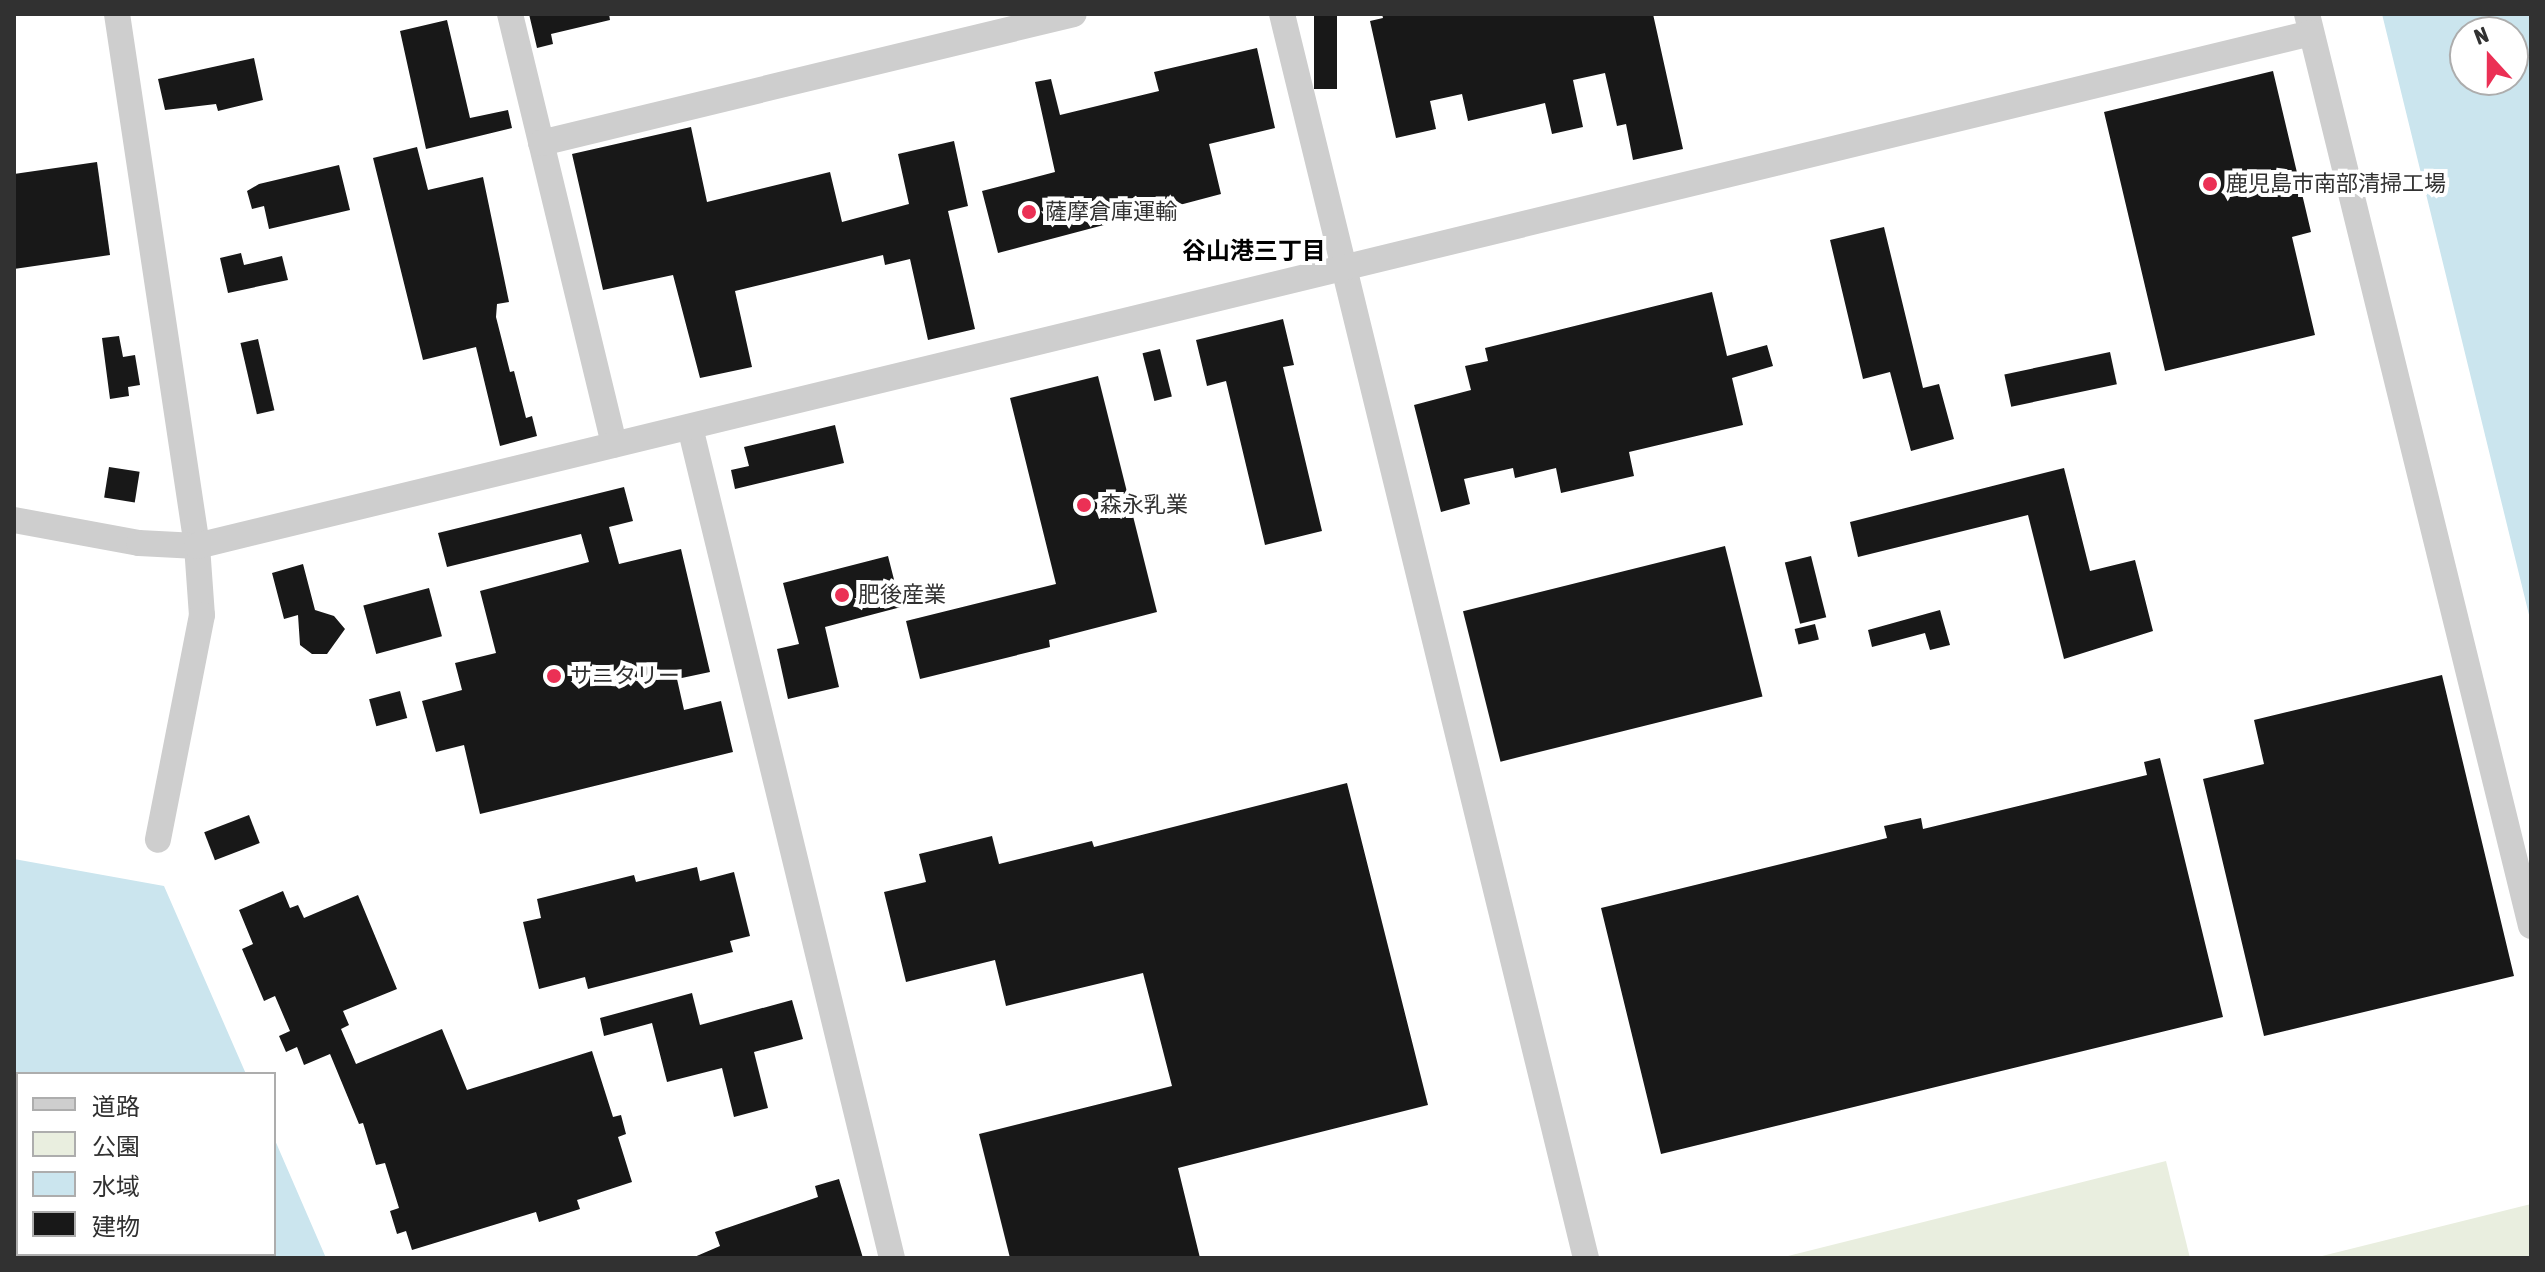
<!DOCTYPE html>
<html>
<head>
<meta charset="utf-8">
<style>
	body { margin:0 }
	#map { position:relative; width:2545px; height:1272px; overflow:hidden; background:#fff; font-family:"Asap Condensed","Noto Sans JP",sans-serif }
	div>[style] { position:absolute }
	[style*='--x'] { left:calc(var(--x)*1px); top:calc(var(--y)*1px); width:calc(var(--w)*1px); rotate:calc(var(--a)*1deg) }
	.green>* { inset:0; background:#e9eedf }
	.water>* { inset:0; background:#cbe5ee }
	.building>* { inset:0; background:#181818; transform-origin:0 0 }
	.minor>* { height:26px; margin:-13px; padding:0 13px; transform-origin:13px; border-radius:13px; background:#cecece }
	.dots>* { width:22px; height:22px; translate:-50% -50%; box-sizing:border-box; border:4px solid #fff; border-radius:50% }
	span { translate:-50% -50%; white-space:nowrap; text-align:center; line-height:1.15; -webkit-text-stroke:8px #fff; paint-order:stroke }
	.poi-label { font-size:22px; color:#313131 }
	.left { translate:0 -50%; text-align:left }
	.neighbourhood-label { font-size:24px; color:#000; font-weight:700 }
	.frame { position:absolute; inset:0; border:16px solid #313131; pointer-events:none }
	.legend { position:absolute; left:16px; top:1072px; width:260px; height:184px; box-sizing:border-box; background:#fff; border:2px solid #adadad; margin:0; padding:10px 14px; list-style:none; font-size:24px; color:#313131 }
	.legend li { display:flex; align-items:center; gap:16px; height:40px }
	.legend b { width:40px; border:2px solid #adadad }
	.north { position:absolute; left:2449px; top:16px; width:80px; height:80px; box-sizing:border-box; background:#fff; border:2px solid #adadad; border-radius:50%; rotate:339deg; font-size:22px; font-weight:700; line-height:32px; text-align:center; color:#313131 }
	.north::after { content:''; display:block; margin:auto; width:28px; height:36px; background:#eb3055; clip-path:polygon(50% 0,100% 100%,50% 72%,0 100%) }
</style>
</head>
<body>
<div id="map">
	<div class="green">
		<div style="clip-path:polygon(2166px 1161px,2190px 1258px,1780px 1258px)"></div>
		<div style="clip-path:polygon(2531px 1204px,2531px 1258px,2314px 1258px)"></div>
	</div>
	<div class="water">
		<div style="clip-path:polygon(evenodd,2382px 14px,2531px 14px,2531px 623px,2382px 14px,2465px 32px,2513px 32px,2513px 80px,2465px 80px,2465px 32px)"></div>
		<div style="clip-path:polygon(14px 859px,164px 886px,246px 1074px,18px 1074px,18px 1254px,274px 1254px,274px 1138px,326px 1258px,14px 1258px)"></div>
	</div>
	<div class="building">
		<div style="clip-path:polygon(529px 14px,609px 14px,610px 20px,551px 34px,553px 44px,537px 48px)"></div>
		<div style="left:1314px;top:14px;width:23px;height:75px"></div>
		<div style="clip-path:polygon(1382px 14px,1653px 14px,1683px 149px,1633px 160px,1626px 124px,1617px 126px,1605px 73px,1573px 80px,1583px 127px,1552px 134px,1545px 103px,1468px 121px,1462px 94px,1430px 101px,1436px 129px,1396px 138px,1370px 21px,1383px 18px)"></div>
		<div style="clip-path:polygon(447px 20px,470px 118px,508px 110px,512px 128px,426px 149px,400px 31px)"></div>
		<div style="clip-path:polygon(1257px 48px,1275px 128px,1209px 144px,1221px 194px,998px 253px,982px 191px,1055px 172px,1035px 82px,1051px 79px,1060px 115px,1159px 91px,1154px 72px)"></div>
		<div style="clip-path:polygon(254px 58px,263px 100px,218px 111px,216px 104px,165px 110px,158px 79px)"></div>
		<div style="clip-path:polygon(2273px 71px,2311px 232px,2292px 237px,2315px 335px,2165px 371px,2104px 112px)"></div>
		<div style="clip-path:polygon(691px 127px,707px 202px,830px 172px,842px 222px,909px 204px,898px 154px,954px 141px,968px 206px,948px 211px,975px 329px,928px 340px,910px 259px,885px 265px,883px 255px,735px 291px,752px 367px,700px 378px,673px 275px,603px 290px,572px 154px)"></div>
		<div style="clip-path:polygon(417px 147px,428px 190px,483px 177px,509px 302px,497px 304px,496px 317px,510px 372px,514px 371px,526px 418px,532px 416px,537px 436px,500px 446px,476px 347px,423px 360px,373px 158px)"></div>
		<div style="clip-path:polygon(97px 162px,110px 255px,14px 269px,14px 174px)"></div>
		<div style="clip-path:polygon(339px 165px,350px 210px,269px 229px,264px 206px,252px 209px,247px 191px,259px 184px)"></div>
		<div style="clip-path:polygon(1884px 227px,1923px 388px,1939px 384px,1954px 439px,1911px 451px,1890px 372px,1863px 379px,1830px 240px)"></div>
		<div style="clip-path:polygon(241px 253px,244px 265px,282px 256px,288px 280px,228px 293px,220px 258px)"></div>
		<div style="clip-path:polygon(1712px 292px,1727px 356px,1767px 345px,1773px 366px,1732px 378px,1743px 425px,1629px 452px,1634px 476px,1561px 493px,1556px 468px,1515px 478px,1513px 468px,1464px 479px,1470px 504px,1441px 512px,1414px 405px,1471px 390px,1465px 366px,1488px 361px,1485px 348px)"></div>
		<div style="clip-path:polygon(1283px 319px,1294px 365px,1283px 367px,1322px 531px,1265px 545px,1226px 381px,1207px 386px,1196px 340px)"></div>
		<div style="clip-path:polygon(119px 336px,123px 357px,135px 355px,140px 385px,128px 387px,129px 396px,110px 399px,102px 338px)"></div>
		<div style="left:258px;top:339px;width:73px;height:18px;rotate:77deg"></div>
		<div style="left:1160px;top:349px;width:49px;height:18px;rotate:76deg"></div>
		<div style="left:2110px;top:352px;width:33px;height:108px;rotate:78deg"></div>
		<div style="clip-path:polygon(1098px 376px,1157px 612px,1049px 640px,1050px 647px,920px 679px,906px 621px,1056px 584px,1010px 398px)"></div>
		<div style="clip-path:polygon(835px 425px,844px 463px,735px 489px,731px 470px,749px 466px,744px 447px)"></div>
		<div style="left:109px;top:467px;width:31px;height:31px;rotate:9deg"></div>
		<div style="clip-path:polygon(2064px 468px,2090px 571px,2135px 560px,2153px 631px,2064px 659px,2028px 515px,1858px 557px,1850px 522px)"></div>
		<div style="clip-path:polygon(624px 487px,633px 521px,609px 527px,619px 564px,681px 549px,710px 672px,677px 679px,684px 710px,721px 701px,733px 752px,480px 814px,464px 745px,436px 752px,422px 701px,462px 690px,455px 663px,496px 653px,480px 591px,589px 562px,581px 534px,447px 567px,438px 533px)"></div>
		<div style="left:1725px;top:546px;width:155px;height:270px;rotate:76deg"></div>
		<div style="clip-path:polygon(888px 556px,901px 607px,825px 627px,839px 687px,788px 699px,777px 649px,799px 644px,783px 583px)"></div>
		<div style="left:1811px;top:556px;width:63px;height:27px;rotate:76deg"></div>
		<div style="clip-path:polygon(303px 564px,315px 610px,334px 616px,345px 629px,327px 654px,312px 654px,300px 645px,298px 615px,284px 619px,272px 573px)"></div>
		<div style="left:429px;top:588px;width:50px;height:68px;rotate:75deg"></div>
		<div style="clip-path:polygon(1940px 610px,1950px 645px,1930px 650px,1925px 633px,1872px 647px,1868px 630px)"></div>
		<div style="left:1815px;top:624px;width:16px;height:21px;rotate:76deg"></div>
		<div style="clip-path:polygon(2442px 675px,2514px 976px,2264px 1036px,2203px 779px,2264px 764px,2254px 720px)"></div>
		<div style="left:400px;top:691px;width:28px;height:32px;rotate:75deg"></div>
		<div style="clip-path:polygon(2160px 758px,2223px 1017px,1661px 1154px,1601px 908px,1887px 838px,1884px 826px,1921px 818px,1923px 829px,2147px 775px,2144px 762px)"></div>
		<div style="clip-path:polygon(1347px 783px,1428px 1105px,1178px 1168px,1200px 1258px,1010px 1258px,979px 1134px,1172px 1086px,1143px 973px,1006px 1006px,995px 960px,906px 982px,884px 892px,926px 882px,919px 854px,992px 836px,999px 864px,1092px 841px,1094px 847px)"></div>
		<div style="left:249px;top:815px;width:30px;height:48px;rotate:69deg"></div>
		<div style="clip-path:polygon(697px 867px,700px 881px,734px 872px,750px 936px,730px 941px,733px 952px,588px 989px,585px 977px,539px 989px,523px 922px,541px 918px,537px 899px,634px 875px,636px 882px)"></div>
		<div style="clip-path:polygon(283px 891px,290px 908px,298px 905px,304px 918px,358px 895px,397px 989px,343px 1011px,349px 1025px,341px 1029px,356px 1064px,442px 1029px,467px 1090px,592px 1051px,613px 1117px,621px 1115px,626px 1134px,618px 1137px,632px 1182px,577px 1200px,580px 1209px,539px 1222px,536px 1212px,412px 1250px,406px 1231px,397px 1234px,390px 1211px,399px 1208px,385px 1163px,376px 1165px,363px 1123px,359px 1124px,330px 1054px,304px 1065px,297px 1047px,286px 1052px,279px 1036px,290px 1031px,275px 996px,264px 1001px,242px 949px,253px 944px,239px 910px)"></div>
		<div style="clip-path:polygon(692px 993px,700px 1025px,792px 1000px,803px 1039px,754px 1052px,768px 1108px,734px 1117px,722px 1068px,667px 1082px,652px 1023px,604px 1036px,600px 1018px)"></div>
		<div style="clip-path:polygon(839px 1179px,863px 1258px,692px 1258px,720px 1246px,715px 1232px,818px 1197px,815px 1186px)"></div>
	</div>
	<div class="minor">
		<div style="--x:117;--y:14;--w:538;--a:81.45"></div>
		<div style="--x:197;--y:546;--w:69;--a:85.9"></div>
		<div style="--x:202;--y:615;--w:229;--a:101.1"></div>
		<div style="--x:510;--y:14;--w:443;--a:76.4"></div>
		<div style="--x:1282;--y:14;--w:1281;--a:76.27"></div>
		<div style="--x:2307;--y:14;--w:939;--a:76.2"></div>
		<div style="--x:541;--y:143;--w:548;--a:-13.61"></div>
		<div style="--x:690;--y:427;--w:855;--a:76.34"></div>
		<div style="--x:14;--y:520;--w:127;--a:10.4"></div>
		<div style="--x:139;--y:543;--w:58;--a:3"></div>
		<div style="--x:197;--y:546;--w:2175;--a:-13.64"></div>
	</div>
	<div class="dots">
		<div style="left:2210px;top:184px;background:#eb3055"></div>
		<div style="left:1029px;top:212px;background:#eb3055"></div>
		<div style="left:1084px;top:505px;background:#eb3055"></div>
		<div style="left:842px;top:595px;background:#eb3055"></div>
		<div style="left:554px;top:676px;background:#eb3055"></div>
	</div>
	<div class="poi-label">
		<span class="left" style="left:2226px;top:184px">鹿児島市南部清掃工場</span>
		<span class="left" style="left:1045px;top:212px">薩摩倉庫運輸</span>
		<span class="left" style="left:1100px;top:505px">森永乳業</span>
		<span class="left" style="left:858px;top:595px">肥後産業</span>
		<span class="left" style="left:570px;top:676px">サニタリー</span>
	</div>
	<div class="neighbourhood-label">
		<span style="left:1254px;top:251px">谷山港三丁目</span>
	</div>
	<div class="frame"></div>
	<ul class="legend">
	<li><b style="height:10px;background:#cecece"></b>道路</li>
	<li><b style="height:22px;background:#e9eedf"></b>公園</li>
	<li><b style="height:22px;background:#cbe5ee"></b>水域</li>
	<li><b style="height:22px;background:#181818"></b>建物</li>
	</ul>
	<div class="north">N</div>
</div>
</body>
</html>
